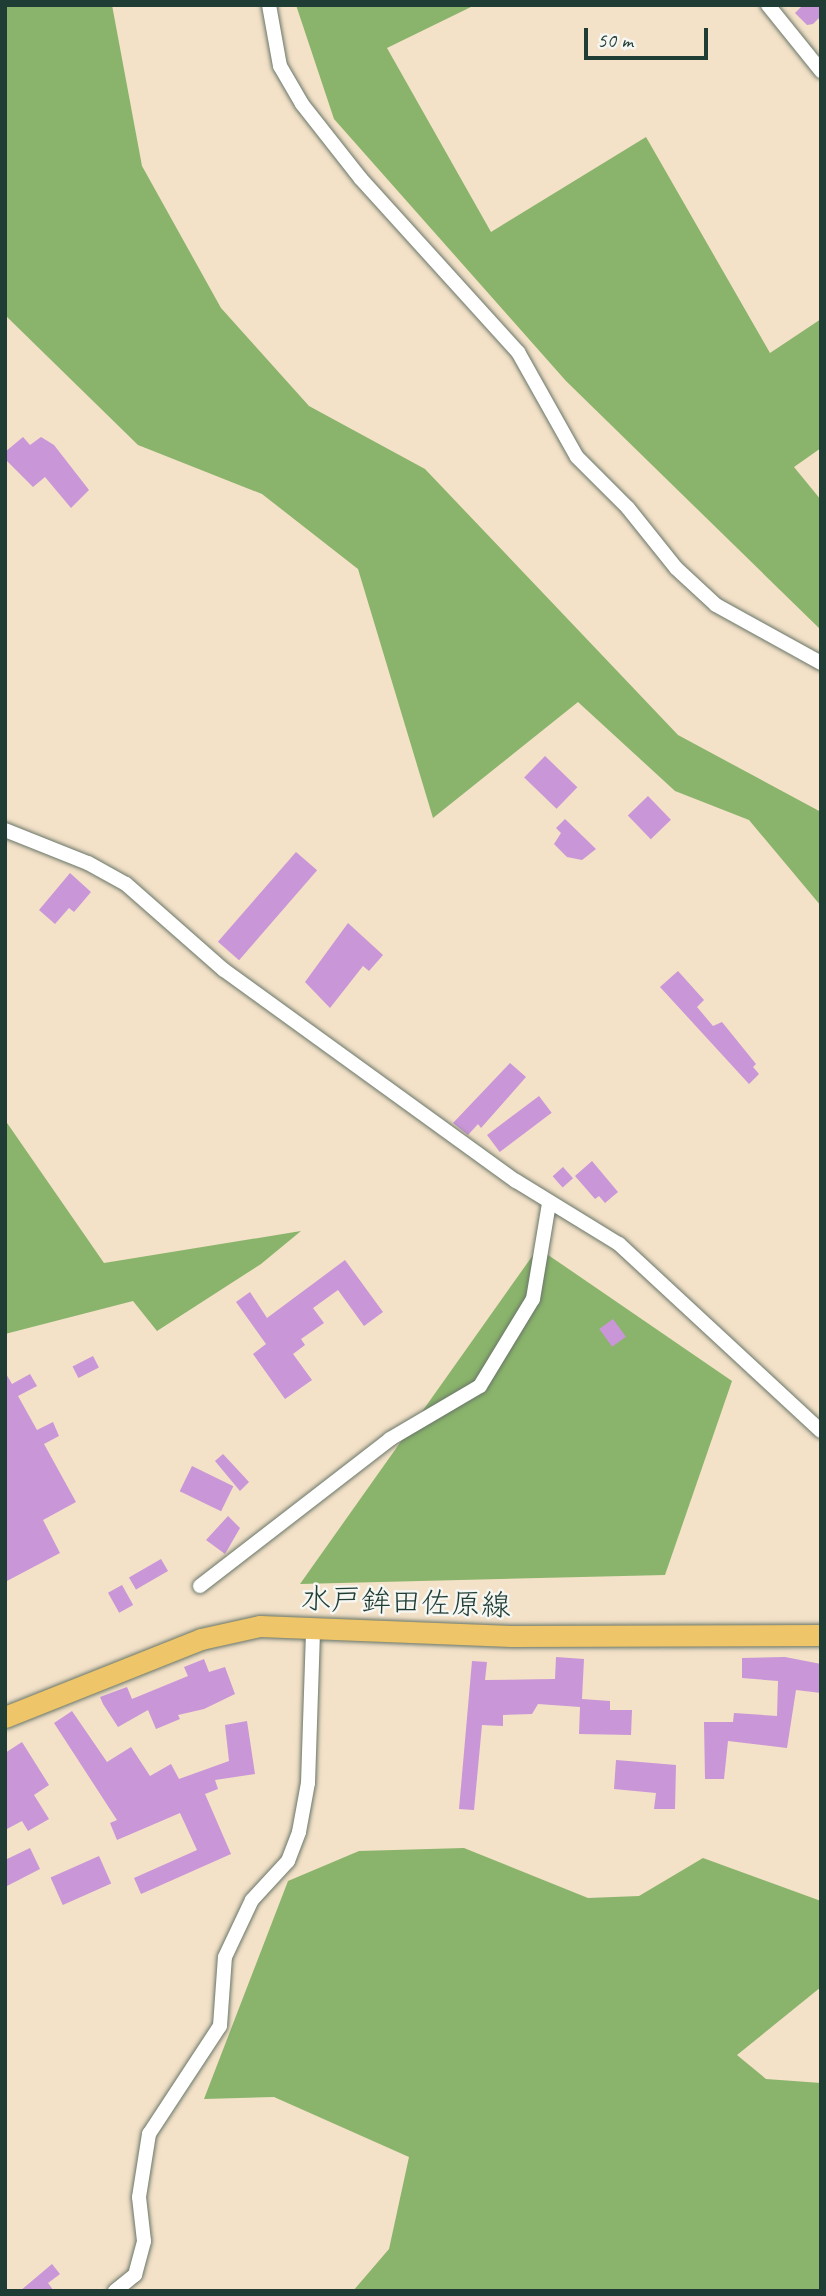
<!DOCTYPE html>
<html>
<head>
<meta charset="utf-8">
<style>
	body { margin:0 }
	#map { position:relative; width:826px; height:2296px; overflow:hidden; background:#f3e1c8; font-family:Caveat,"Klee One",sans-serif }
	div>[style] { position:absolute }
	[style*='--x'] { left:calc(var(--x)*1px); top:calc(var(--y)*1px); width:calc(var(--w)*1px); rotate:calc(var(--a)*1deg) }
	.forest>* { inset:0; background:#8ab46b }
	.building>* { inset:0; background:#c996d8; transform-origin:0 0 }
	.roads { filter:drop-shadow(0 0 2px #697668) drop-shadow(0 0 2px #697668) }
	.street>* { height:14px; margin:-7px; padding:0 7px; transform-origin:7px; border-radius:7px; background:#fff }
	.primary>* { height:21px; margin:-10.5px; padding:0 10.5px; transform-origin:10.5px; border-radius:10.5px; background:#eec569 }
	span { translate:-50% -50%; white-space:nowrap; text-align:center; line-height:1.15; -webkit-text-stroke:5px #f6f6f2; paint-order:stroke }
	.street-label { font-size:30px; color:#1f3d34 }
	.frame { position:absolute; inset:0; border:7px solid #1f3d34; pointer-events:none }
	.scale { position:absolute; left:584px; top:28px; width:124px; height:32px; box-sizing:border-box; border:4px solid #1f3d34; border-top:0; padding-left:9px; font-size:21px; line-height:24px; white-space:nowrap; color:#1f3d34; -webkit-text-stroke:5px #f6f6f2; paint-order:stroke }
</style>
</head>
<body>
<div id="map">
	<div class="forest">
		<div style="clip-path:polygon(5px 5px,112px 5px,142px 166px,221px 308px,309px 406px,425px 469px,678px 735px,821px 812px,821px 906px,749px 820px,675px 791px,578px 702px,433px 818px,358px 569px,262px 494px,138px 445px,5px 315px)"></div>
		<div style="clip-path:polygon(296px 5px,475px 5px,387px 48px,491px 232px,646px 137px,770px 353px,821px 319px,821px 448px,794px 467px,821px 500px,821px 630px,566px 381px,334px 119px)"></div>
		<div style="clip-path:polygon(5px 1120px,104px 1263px,301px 1231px,261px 1264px,157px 1331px,133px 1301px,5px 1334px)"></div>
		<div style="clip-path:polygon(538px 1248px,732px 1381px,665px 1575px,300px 1584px)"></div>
		<div style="clip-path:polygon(464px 1848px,588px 1898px,639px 1896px,703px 1858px,821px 1901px,821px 1987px,737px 2055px,766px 2079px,821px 2083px,821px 2291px,353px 2291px,389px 2249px,409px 2157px,274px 2097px,204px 2099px,288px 1881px,359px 1851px)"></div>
	</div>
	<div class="building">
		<div style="clip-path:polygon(803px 5px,821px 5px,821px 16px,813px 24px,807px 25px,795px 13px)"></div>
		<div style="clip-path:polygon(23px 437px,30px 445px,41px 437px,54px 445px,89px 490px,71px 508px,45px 477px,33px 487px,5px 459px,5px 452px)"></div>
		<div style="left:545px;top:756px;width:45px;height:30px;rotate:44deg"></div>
		<div style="left:648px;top:796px;width:33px;height:28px;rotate:46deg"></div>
		<div style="clip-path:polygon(565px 819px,596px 849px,582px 860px,567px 857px,554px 844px,561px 833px,556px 828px)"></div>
		<div style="left:296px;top:852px;width:28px;height:119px;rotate:41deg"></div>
		<div style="clip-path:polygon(70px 873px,91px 892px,74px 912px,69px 908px,55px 924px,39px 910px)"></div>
		<div style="clip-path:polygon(348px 923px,383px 955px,369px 971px,363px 966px,330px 1008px,305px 982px)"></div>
		<div style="clip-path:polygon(678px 971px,704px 1000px,697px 1007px,713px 1026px,722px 1022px,756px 1064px,753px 1067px,759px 1074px,749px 1084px,660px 987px)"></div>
		<div style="clip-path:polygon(510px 1063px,526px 1077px,481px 1128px,478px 1124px,468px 1135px,453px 1123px)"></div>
		<div style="left:539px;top:1096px;width:21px;height:65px;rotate:53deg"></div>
		<div style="clip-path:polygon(592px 1161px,618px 1192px,605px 1203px,599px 1196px,595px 1199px,575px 1176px)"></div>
		<div style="left:563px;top:1167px;width:15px;height:14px;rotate:48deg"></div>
		<div style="clip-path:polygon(345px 1260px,383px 1312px,364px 1326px,338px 1290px,313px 1308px,324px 1323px,301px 1339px,305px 1345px,293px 1354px,312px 1380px,285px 1399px,253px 1354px,266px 1344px,236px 1302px,250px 1292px,267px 1318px)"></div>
		<div style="left:613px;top:1319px;width:22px;height:17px;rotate:54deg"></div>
		<div style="left:93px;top:1356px;width:13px;height:23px;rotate:63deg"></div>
		<div style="clip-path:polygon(5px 1372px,12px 1384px,30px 1374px,37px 1386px,18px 1396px,37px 1430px,53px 1422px,59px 1436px,44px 1444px,76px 1502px,43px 1520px,60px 1553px,5px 1582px)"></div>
		<div style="clip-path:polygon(223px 1454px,249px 1482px,240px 1491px,215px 1461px)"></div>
		<div style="left:192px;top:1466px;width:46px;height:28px;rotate:26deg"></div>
		<div style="clip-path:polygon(228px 1516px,240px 1528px,225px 1554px,206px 1540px)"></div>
		<div style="left:161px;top:1559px;width:14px;height:37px;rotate:60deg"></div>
		<div style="left:122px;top:1585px;width:23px;height:16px;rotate:61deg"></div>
		<div style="clip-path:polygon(556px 1657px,584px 1659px,582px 1699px,610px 1701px,610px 1710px,632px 1710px,631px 1735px,579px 1734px,580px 1707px,538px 1704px,532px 1714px,503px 1715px,503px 1726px,482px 1725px,474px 1810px,459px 1809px,472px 1661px,487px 1662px,485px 1680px,555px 1679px)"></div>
		<div style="clip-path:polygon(785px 1657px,821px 1664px,821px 1693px,796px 1690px,787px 1748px,728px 1741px,724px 1779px,705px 1779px,704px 1722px,733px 1722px,734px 1713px,777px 1716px,778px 1681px,742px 1678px,742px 1658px)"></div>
		<div style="clip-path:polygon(204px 1659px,209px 1672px,225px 1667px,235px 1694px,204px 1709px,178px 1715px,180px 1719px,156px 1729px,148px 1710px,118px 1727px,103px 1704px,100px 1697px,127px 1687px,132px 1699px,188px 1676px,184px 1667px)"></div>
		<div style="clip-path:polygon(72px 1711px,107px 1762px,131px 1747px,150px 1776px,171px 1764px,179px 1779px,229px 1761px,225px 1725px,247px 1721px,255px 1774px,215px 1780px,218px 1789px,205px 1794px,231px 1854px,141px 1894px,134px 1878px,197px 1850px,180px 1813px,117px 1840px,110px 1823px,117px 1820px,54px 1723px)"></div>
		<div style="clip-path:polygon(22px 1742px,49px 1785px,34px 1795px,49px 1819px,28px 1831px,22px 1821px,5px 1830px,5px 1753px)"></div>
		<div style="clip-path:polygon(616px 1760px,676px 1765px,675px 1809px,654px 1809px,656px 1793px,614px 1789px)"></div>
		<div style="clip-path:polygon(30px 1848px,40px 1869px,5px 1887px,5px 1860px)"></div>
		<div style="left:99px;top:1856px;width:30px;height:53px;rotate:66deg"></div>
		<div style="clip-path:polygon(52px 2264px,60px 2274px,48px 2283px,54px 2291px,20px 2291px)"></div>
	</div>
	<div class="roads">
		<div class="street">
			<div style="--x:269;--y:5;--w:62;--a:79.8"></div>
			<div style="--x:280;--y:66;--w:44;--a:59.9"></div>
			<div style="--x:302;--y:104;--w:95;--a:51.8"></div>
			<div style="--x:361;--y:179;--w:234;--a:47.8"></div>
			<div style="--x:518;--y:352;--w:120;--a:60.7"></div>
			<div style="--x:577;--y:457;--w:72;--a:45"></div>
			<div style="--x:628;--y:508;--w:77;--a:51.3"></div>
			<div style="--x:676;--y:568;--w:54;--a:42.8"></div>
			<div style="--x:716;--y:605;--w:120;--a:28.9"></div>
			<div style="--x:768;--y:5;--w:85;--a:51.2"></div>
			<div style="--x:5;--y:830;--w:89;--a:21.7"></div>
			<div style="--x:88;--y:863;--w:43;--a:28.9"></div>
			<div style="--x:126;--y:884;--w:130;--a:41.3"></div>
			<div style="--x:224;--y:970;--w:360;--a:35.9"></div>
			<div style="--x:516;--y:1181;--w:121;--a:31.5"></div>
			<div style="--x:619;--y:1244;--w:275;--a:42.8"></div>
			<div style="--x:200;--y:1586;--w:240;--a:-37.7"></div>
			<div style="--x:390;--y:1439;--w:104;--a:-30.5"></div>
			<div style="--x:480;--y:1386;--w:102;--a:-58.7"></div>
			<div style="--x:533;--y:1299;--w:97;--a:-80.5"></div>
			<div style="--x:115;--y:2291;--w:26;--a:-39"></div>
			<div style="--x:135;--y:2275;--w:35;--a:-75"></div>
			<div style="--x:144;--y:2241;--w:44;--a:-96.5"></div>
			<div style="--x:139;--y:2197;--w:64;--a:-81"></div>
			<div style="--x:149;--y:2134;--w:129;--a:-56.7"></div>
			<div style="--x:220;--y:2026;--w:69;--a:-85.9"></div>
			<div style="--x:225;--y:1957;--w:63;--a:-64.7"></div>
			<div style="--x:252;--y:1900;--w:53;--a:-47.3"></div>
			<div style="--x:288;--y:1861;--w:31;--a:-69"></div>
			<div style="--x:299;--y:1832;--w:50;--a:-79.6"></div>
			<div style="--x:308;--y:1783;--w:154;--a:-88.1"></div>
		</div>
		<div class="primary">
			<div style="--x:5;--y:1717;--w:211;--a:-21.7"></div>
			<div style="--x:201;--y:1639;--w:60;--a:-12.4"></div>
			<div style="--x:260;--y:1626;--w:251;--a:2.3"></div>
			<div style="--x:511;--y:1636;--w:310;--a:-0.2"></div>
		</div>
	</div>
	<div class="street-label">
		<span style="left:406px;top:1602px;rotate:2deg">水戸鉾田佐原線</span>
	</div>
	<div class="frame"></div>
	<div class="scale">50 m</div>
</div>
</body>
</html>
